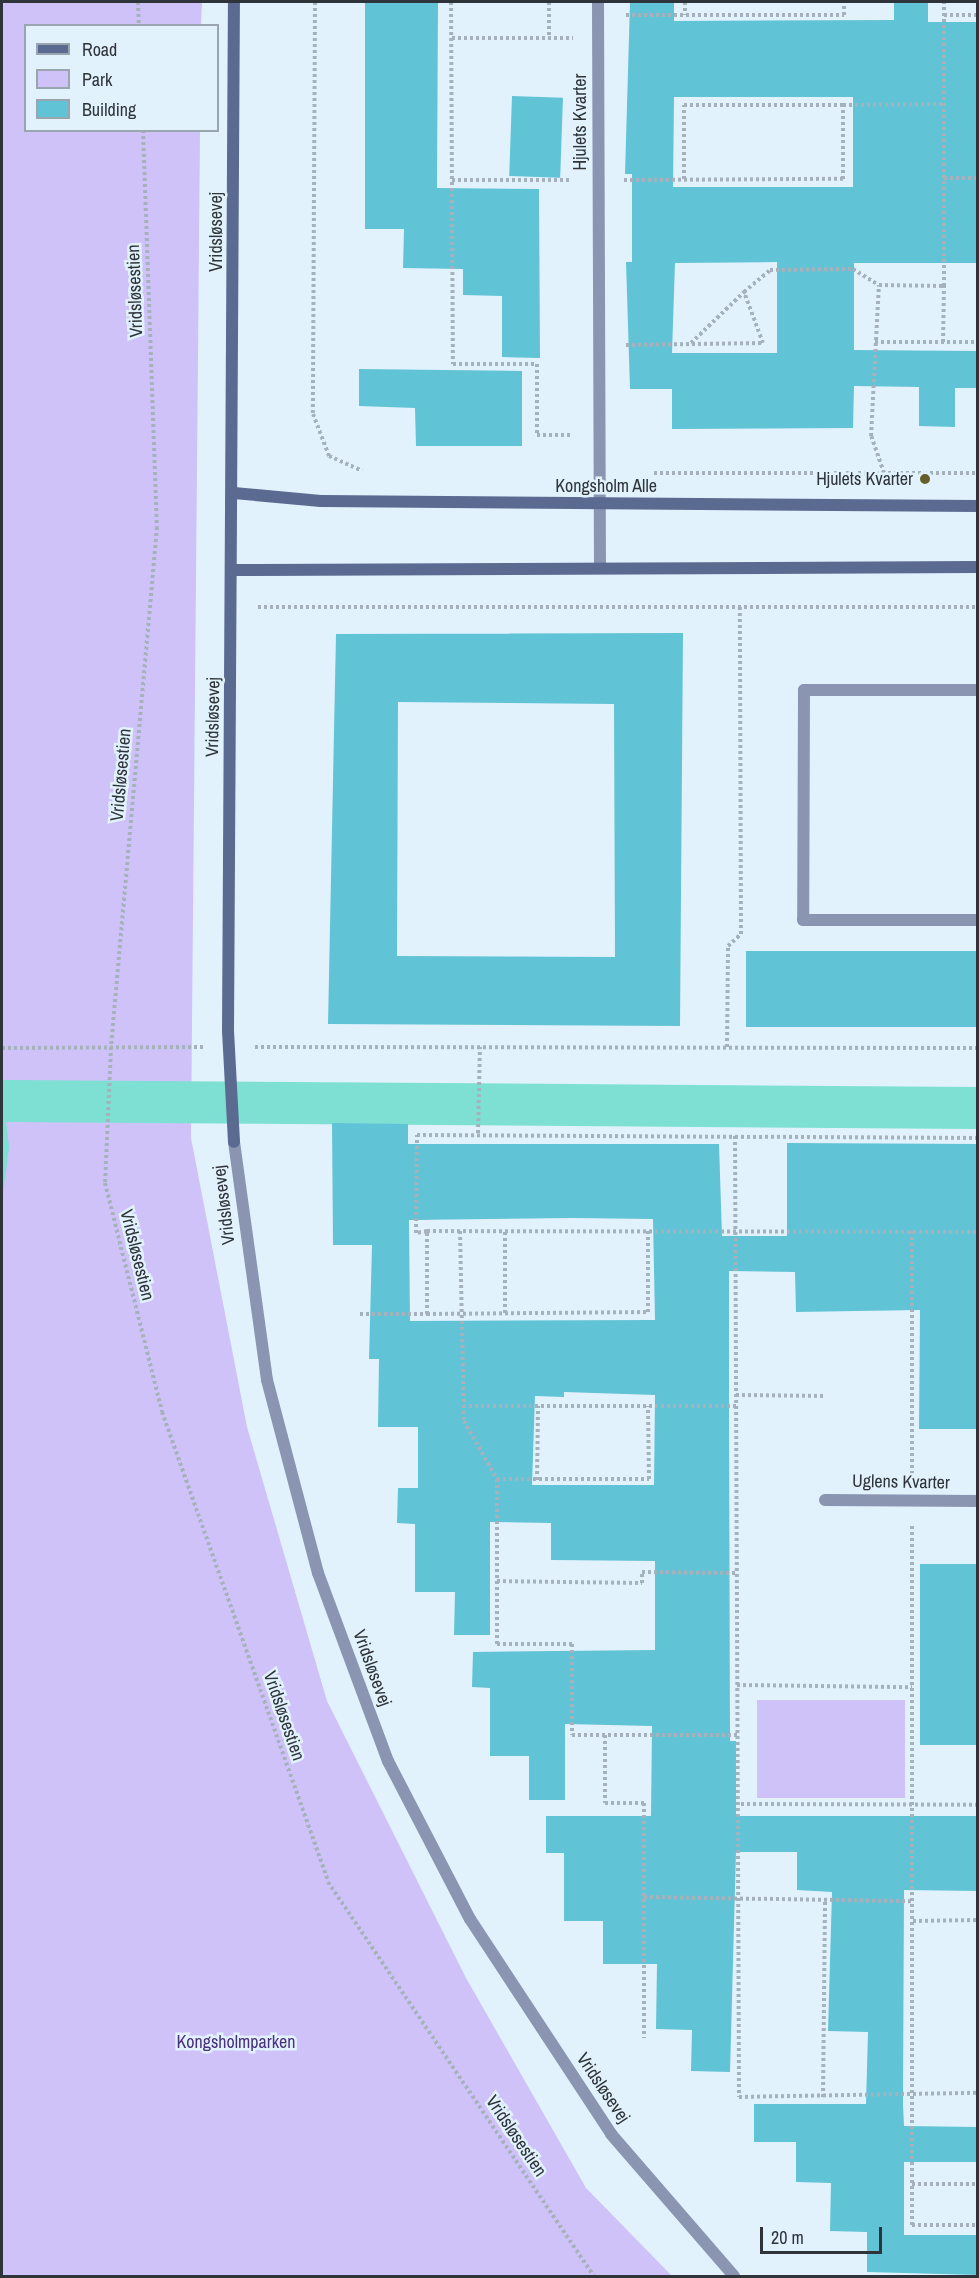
<!DOCTYPE html>
<html>
<head>
<meta charset="utf-8">
<style>
	body { margin:0 }
	#map { position:relative; width:979px; height:2278px; overflow:hidden; background:#e2f2fd; font-family:"Archivo Narrow",sans-serif }
	div>[style] { position:absolute }
	[style*='--x'] { left:calc(var(--x)*1px); top:calc(var(--y)*1px); width:calc(var(--w)*1px); rotate:calc(var(--a)*1deg) }
	.green>* { inset:0; background:#cec2f8; transform-origin:0 0 }
	.water>* { inset:0; background:#7de0d3 }
	.canal>* { height:42px; margin:-21px; padding:0 21px; transform-origin:21px; border-radius:21px; background:#7de0d3 }
	.building>* { inset:0; background:#61c3d6; transform-origin:0 0 }
	.path>* { height:4px; margin-top:-2px; transform-origin:0; background:repeating-linear-gradient(90deg,#a5b2bb 0 3px,transparent 0 6px) }
	.lane>* { height:12px; margin:-6px; padding:0 6px; transform-origin:6px; border-radius:6px; background:#8a95b1 }
	.street>* { height:12px; margin:-6px; padding:0 6px; transform-origin:6px; border-radius:6px; background:#8a95b1 }
	.secondary>* { height:12px; margin:-6px; padding:0 6px; transform-origin:6px; border-radius:6px; background:#5a6a91 }
	.secondary-bridge>* { height:12px; margin:-6px; padding:0 6px; transform-origin:6px; border-radius:6px; background:#5a6a91 }
	.dots>* { width:16px; height:16px; translate:-50% -50%; box-sizing:border-box; border:3px solid #e2f2fd; border-radius:50% }
	span { translate:-50% -50%; white-space:nowrap; text-align:center; line-height:1.15; -webkit-text-stroke:5px #e2f2fd; paint-order:stroke }
	.street-label { font-size:18px; color:#2e3439 }
	.poi-label { font-size:18px; color:#2e3439 }
	.right { translate:-100% -50%; text-align:right }
	.park-label { font-size:18px; color:#4a307e }
	.frame { position:absolute; inset:0; border:3px solid #2e3439; pointer-events:none }
	.legend { position:absolute; left:24px; top:24px; width:195px; height:108px; box-sizing:border-box; background:#e2f2fd; border:2px solid #9aa6af; margin:0; padding:8px 10px; list-style:none; font-size:18px; color:#2e3439 }
	.legend li { display:flex; align-items:center; gap:12px; height:30px }
	.legend b { width:30px; border:2px solid #9aa6af }
	.scale { position:absolute; left:760px; top:2227px; width:122px; height:27px; box-sizing:border-box; border:3px solid #2e3439; border-top:0; padding-left:8px; font-size:18px; line-height:21px; white-space:nowrap; color:#2e3439; -webkit-text-stroke:4px #e2f2fd; paint-order:stroke }
</style>
</head>
<body>
<div id="map">
	<div class="green">
		<div style="clip-path:polygon(2px 2px,202px 2px,201px 25px,26px 26px,26px 130px,200px 131px,191px 1138px,247px 1427px,327px 1701px,466px 1978px,586px 2188px,672px 2276px,2px 2276px)"></div>
		<div style="left:757px;top:1700px;width:148px;height:98px"></div>
	</div>
	<div class="water">
		<div style="clip-path:polygon(2px 1086px,9px 1147px,2px 1203px)"></div>
	</div>
	<div class="canal">
		<div style="--x:6;--y:1101;--w:972;--a:0.41"></div>
	</div>
	<div class="building">
		<div style="clip-path:polygon(365px 2px,438px 2px,437px 188px,539px 189px,540px 358px,502px 357px,502px 296px,463px 295px,463px 269px,403px 268px,404px 229px,365px 229px)"></div>
		<div style="clip-path:polygon(evenodd,630px 2px,674px 2px,674px 21px,894px 20px,894px 2px,928px 2px,928px 22px,978px 22px,978px 263px,854px 263px,854px 350px,978px 351px,978px 388px,955px 388px,955px 427px,919px 426px,919px 387px,854px 386px,853px 428px,672px 429px,672px 389px,630px 389px,626px 262px,632px 262px,632px 174px,625px 174px,630px 2px,674px 97px,853px 97px,853px 187px,673px 187px,674px 97px,630px 2px,777px 262px,777px 353px,672px 353px,675px 263px,777px 262px)"></div>
		<div style="left:512px;top:96px;width:51px;height:80px;rotate:2deg"></div>
		<div style="clip-path:polygon(359px 369px,522px 371px,522px 446px,416px 446px,415px 408px,359px 406px)"></div>
		<div style="clip-path:polygon(evenodd,683px 633px,680px 1026px,328px 1024px,336px 634px,683px 633px,398px 702px,614px 704px,615px 957px,397px 956px,398px 702px)"></div>
		<div style="left:978px;top:951px;width:76px;height:232px;rotate:90deg"></div>
		<div style="clip-path:polygon(evenodd,332px 1123px,408px 1124px,408px 1144px,719px 1144px,722px 1236px,787px 1236px,787px 1143px,978px 1144px,978px 1429px,919px 1429px,920px 1310px,796px 1312px,795px 1272px,729px 1271px,729px 1412px,730px 1741px,736px 1741px,736px 1816px,978px 1816px,978px 1891px,904px 1890px,903px 2104px,904px 2126px,978px 2127px,978px 2162px,904px 2162px,904px 2235px,978px 2235px,978px 2275px,867px 2272px,867px 2232px,830px 2231px,831px 2183px,796px 2182px,796px 2142px,754px 2142px,754px 2104px,866px 2104px,868px 2032px,828px 2031px,832px 1892px,797px 1890px,797px 1852px,736px 1852px,730px 2072px,691px 2071px,692px 2030px,656px 2029px,657px 1964px,603px 1964px,603px 1921px,564px 1921px,564px 1853px,546px 1853px,546px 1816px,651px 1816px,652px 1726px,565px 1724px,565px 1800px,529px 1800px,529px 1756px,490px 1756px,490px 1688px,472px 1687px,473px 1652px,655px 1650px,655px 1561px,551px 1560px,551px 1523px,490px 1522px,490px 1635px,454px 1635px,455px 1592px,415px 1592px,415px 1524px,397px 1523px,398px 1488px,418px 1488px,418px 1427px,378px 1427px,379px 1359px,369px 1359px,372px 1245px,333px 1245px,332px 1123px,573px 1218px,653px 1219px,655px 1320px,410px 1321px,409px 1220px,573px 1218px,332px 1123px,564px 1392px,655px 1395px,654px 1485px,532px 1485px,535px 1396px,564px 1397px,564px 1392px)"></div>
		<div style="left:920px;top:1564px;width:58px;height:181px"></div>
	</div>
	<div class="path">
		<div style="--x:138;--y:2;--w:24;--a:88"></div>
		<div style="--x:315;--y:2;--w:412;--a:90.3"></div>
		<div style="--x:313;--y:414;--w:45;--a:69.1"></div>
		<div style="--x:329;--y:456;--w:36;--a:24"></div>
		<div style="--x:451;--y:2;--w:362;--a:89.7"></div>
		<div style="--x:453;--y:364;--w:84;--a:0"></div>
		<div style="--x:537;--y:364;--w:71;--a:90"></div>
		<div style="--x:537;--y:435;--w:36;--a:0"></div>
		<div style="--x:549;--y:2;--w:36;--a:90"></div>
		<div style="--x:685;--y:2;--w:13;--a:90"></div>
		<div style="--x:626;--y:15;--w:218;--a:0"></div>
		<div style="--x:844;--y:15;--w:13;--a:-90"></div>
		<div style="--x:944;--y:15;--w:34;--a:0"></div>
		<div style="--x:452;--y:38;--w:121;--a:0"></div>
		<div style="--x:143;--y:130;--w:397;--a:88"></div>
		<div style="--x:157;--y:527;--w:522;--a:95.06"></div>
		<div style="--x:111;--y:1047;--w:136;--a:92.5"></div>
		<div style="--x:105;--y:1183;--w:236;--a:76"></div>
		<div style="--x:162;--y:1412;--w:498;--a:70.5"></div>
		<div style="--x:328;--y:1882;--w:475;--a:56"></div>
		<div style="--x:944;--y:178;--w:34;--a:0"></div>
		<div style="--x:684;--y:179;--w:74;--a:-90"></div>
		<div style="--x:684;--y:105;--w:159;--a:0"></div>
		<div style="--x:452;--y:180;--w:119;--a:0"></div>
		<div style="--x:624;--y:180;--w:219;--a:-0.3"></div>
		<div style="--x:843;--y:179;--w:74;--a:-90"></div>
		<div style="--x:843;--y:105;--w:101;--a:-0.6"></div>
		<div style="--x:875;--y:342;--w:103;--a:0"></div>
		<div style="--x:943;--y:342;--w:56;--a:-89"></div>
		<div style="--x:691;--y:343;--w:74;--a:-43.9"></div>
		<div style="--x:626;--y:345;--w:137;--a:-0.8"></div>
		<div style="--x:763;--y:343;--w:54;--a:-110.4"></div>
		<div style="--x:744;--y:292;--w:34;--a:-40"></div>
		<div style="--x:770;--y:270;--w:83;--a:-0.7"></div>
		<div style="--x:853;--y:269;--w:31;--a:32"></div>
		<div style="--x:654;--y:473;--w:324;--a:0"></div>
		<div style="--x:884;--y:473;--w:39;--a:-109"></div>
		<div style="--x:871;--y:436;--w:151;--a:-87"></div>
		<div style="--x:879;--y:285;--w:65;--a:0.9"></div>
		<div style="--x:944;--y:286;--w:284;--a:-90"></div>
		<div style="--x:258;--y:607;--w:720;--a:0"></div>
		<div style="--x:255;--y:1047;--w:723;--a:0.08"></div>
		<div style="--x:727;--y:1047;--w:101;--a:-89.4"></div>
		<div style="--x:728;--y:946;--w:18;--a:-43"></div>
		<div style="--x:741;--y:934;--w:327;--a:-90.2"></div>
		<div style="--x:2;--y:1048;--w:201;--a:-0.3"></div>
		<div style="--x:478;--y:1133;--w:86;--a:-88.7"></div>
		<div style="--x:735;--y:1136;--w:961;--a:89.76"></div>
		<div style="--x:739;--y:2097;--w:239;--a:-1"></div>
		<div style="--x:427;--y:1231;--w:11;--a:170"></div>
		<div style="--x:416;--y:1233;--w:98;--a:-89.4"></div>
		<div style="--x:417;--y:1135;--w:561;--a:0.31"></div>
		<div style="--x:460;--y:1231;--w:190;--a:88.8"></div>
		<div style="--x:464;--y:1421;--w:67;--a:60.4"></div>
		<div style="--x:497;--y:1479;--w:165;--a:90"></div>
		<div style="--x:497;--y:1644;--w:75;--a:0"></div>
		<div style="--x:572;--y:1644;--w:91;--a:90"></div>
		<div style="--x:572;--y:1735;--w:168;--a:0"></div>
		<div style="--x:505;--y:1313;--w:82;--a:-90"></div>
		<div style="--x:360;--y:1314;--w:67;--a:0"></div>
		<div style="--x:427;--y:1314;--w:83;--a:-90"></div>
		<div style="--x:427;--y:1231;--w:551;--a:0.1"></div>
		<div style="--x:427;--y:1314;--w:221;--a:-0.5"></div>
		<div style="--x:648;--y:1312;--w:81;--a:-90"></div>
		<div style="--x:736;--y:1395;--w:89;--a:0.6"></div>
		<div style="--x:463;--y:1406;--w:273;--a:0"></div>
		<div style="--x:912;--y:1474;--w:243;--a:-90"></div>
		<div style="--x:497;--y:1479;--w:152;--a:0"></div>
		<div style="--x:649;--y:1479;--w:73;--a:-90.8"></div>
		<div style="--x:537;--y:1480;--w:74;--a:-89.2"></div>
		<div style="--x:912;--y:1526;--w:699;--a:90"></div>
		<div style="--x:912;--y:2225;--w:66;--a:0"></div>
		<div style="--x:497;--y:1581;--w:145;--a:0.8"></div>
		<div style="--x:642;--y:1583;--w:11;--a:-90"></div>
		<div style="--x:642;--y:1572;--w:95;--a:0.6"></div>
		<div style="--x:737;--y:1685;--w:175;--a:0.7"></div>
		<div style="--x:605;--y:1735;--w:68;--a:90"></div>
		<div style="--x:605;--y:1803;--w:39;--a:0"></div>
		<div style="--x:644;--y:1803;--w:235;--a:90"></div>
		<div style="--x:741;--y:1804;--w:237;--a:0.2"></div>
		<div style="--x:644;--y:1897;--w:269;--a:0.9"></div>
		<div style="--x:913;--y:1921;--w:65;--a:-0.9"></div>
		<div style="--x:823;--y:2097;--w:197;--a:-89.4"></div>
		<div style="--x:912;--y:2184;--w:66;--a:0"></div>
	</div>
	<div class="lane">
		<div style="--x:978;--y:690;--w:174;--a:180"></div>
		<div style="--x:804;--y:690;--w:230;--a:90.2"></div>
		<div style="--x:803;--y:920;--w:175;--a:0"></div>
	</div>
	<div class="street">
		<div style="--x:598;--y:2;--w:565;--a:89.8"></div>
		<div style="--x:234;--y:1142;--w:240;--a:82.1"></div>
		<div style="--x:267;--y:1380;--w:200;--a:75.2"></div>
		<div style="--x:318;--y:1573;--w:201;--a:69.6"></div>
		<div style="--x:388;--y:1761;--w:178;--a:62.6"></div>
		<div style="--x:470;--y:1919;--w:257;--a:56.7"></div>
		<div style="--x:611;--y:2134;--w:188;--a:49.1"></div>
		<div style="--x:825;--y:1500;--w:153;--a:0.4"></div>
	</div>
	<div class="secondary">
		<div style="--x:234;--y:493;--w:87;--a:5.3"></div>
		<div style="--x:321;--y:501;--w:657;--a:0.44"></div>
		<div style="--x:235;--y:570;--w:743;--a:-0.23"></div>
		<div style="--x:228;--y:1031;--w:1029;--a:-89.67"></div>
	</div>
	<div class="secondary-bridge">
		<div style="--x:228;--y:1031;--w:111;--a:86.9"></div>
	</div>
	<div class="dots">
		<div style="left:925px;top:479px;background:#655e2b"></div>
	</div>
	<div class="street-label">
		<span style="left:580px;top:122px;rotate:-90deg">Hjulets Kvarter</span>
		<span style="left:216px;top:232px;rotate:-90deg">Vridsløsevej</span>
		<span style="left:135px;top:291px;rotate:-92deg">Vridsløsestien</span>
		<span style="left:606px;top:486px">Kongsholm Alle</span>
		<span style="left:213px;top:717px;rotate:-89deg">Vridsløsevej</span>
		<span style="left:121px;top:775px;rotate:-85deg">Vridsløsestien</span>
		<span style="left:224px;top:1205px;rotate:-97deg">Vridsløsevej</span>
		<span style="left:137px;top:1255px;rotate:76deg">Vridsløsestien</span>
		<span style="left:901px;top:1482px;rotate:1deg">Uglens Kvarter</span>
		<span style="left:372px;top:1668px;rotate:70deg">Vridsløsevej</span>
		<span style="left:284px;top:1716px;rotate:71deg">Vridsløsestien</span>
		<span style="left:603px;top:2088px;rotate:56deg">Vridsløsevej</span>
		<span style="left:516px;top:2136px;rotate:56deg">Vridsløsestien</span>
	</div>
	<div class="poi-label">
		<span class="right" style="left:913px;top:479px">Hjulets Kvarter</span>
	</div>
	<div class="park-label">
		<span style="left:236px;top:2042px">Kongsholmparken</span>
	</div>
	<div class="frame"></div>
	<ul class="legend">
	<li><b style="height:8px;background:#5a6a91"></b>Road</li>
	<li><b style="height:16px;background:#cec2f8"></b>Park</li>
	<li><b style="height:16px;background:#61c3d6"></b>Building</li>
	</ul>
	<div class="scale">20 m</div>
</div>
</body>
</html>
